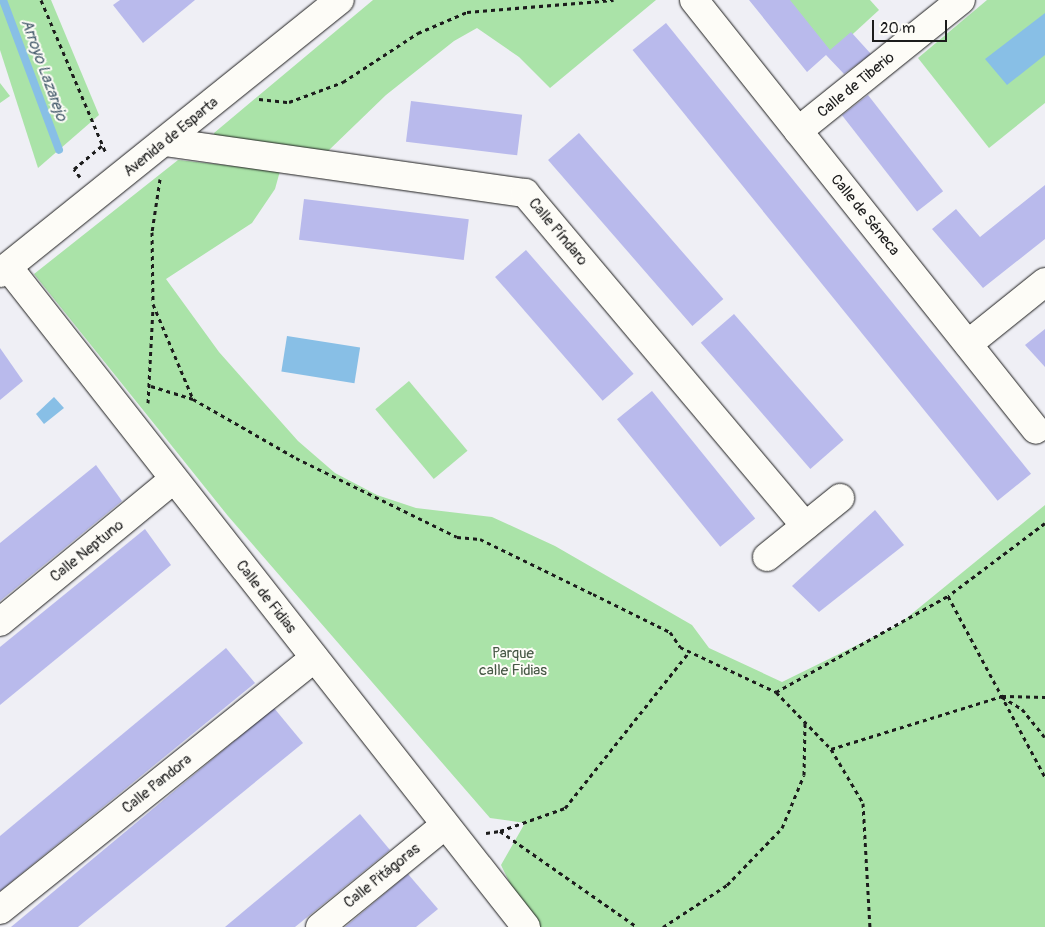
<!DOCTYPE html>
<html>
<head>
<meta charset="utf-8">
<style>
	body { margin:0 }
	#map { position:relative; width:1045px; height:927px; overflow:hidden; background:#efeff5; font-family:Pangolin,sans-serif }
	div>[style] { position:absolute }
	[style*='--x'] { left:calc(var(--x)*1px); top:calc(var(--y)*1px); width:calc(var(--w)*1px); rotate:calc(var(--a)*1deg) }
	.green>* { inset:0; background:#aae3a8; transform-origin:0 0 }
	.water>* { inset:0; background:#88bfe6; transform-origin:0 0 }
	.stream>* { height:8px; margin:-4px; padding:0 4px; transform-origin:4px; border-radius:4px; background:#88bfe6 }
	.building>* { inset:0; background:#b9baec; transform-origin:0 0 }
	.path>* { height:3px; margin-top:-1.5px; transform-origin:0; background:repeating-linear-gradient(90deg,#1c1c1c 0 4px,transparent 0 8px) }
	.roads { filter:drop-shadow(0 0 1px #1c1c1c) drop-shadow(0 0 1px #1c1c1c) }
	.minor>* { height:28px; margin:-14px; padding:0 14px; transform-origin:14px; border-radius:14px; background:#fdfcf7 }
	span { translate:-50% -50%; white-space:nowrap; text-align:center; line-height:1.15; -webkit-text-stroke:4px #fdfcf7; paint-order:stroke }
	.street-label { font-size:15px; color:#1c1c1c }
	.park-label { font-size:15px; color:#475846 }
	.water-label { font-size:16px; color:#475d6d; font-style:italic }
	.scale { position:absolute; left:872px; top:20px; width:75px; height:22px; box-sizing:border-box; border:2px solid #1c1c1c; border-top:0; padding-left:6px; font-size:15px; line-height:18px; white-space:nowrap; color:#1c1c1c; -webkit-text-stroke:4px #fdfcf7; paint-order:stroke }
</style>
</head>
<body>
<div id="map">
	<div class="green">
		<div style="clip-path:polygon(0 0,51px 0,99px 115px,38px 168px,0 50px)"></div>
		<div style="clip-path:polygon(373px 0,656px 0,550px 88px,519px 57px,477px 28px,454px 41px,386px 95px,328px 151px,215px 137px,214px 133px)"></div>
		<div style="clip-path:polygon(786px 0,870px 0,879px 10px,830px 55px)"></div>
		<div style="clip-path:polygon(987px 0,1045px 0,1045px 103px,989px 148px,918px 58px)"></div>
		<div style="clip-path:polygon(0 83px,10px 96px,0 103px)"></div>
		<div style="clip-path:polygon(178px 160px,280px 171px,275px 189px,252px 223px,166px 279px,219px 352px,298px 441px,335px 473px,377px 495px,416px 508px,492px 517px,555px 546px,692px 625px,709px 648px,782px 682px,898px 625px,1045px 505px,1045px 927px,531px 927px,501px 865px,525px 823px,490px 818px,228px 516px,34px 274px)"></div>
		<div style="left:409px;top:381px;width:91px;height:44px;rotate:50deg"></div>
	</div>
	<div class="water">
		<div style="clip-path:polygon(1045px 13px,1045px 55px,1007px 85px,985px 59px)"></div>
		<div style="left:287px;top:336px;width:74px;height:36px;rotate:9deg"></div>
		<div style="clip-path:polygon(54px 397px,64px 408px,44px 424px,36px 414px)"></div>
	</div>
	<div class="stream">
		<div style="--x:3;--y:0;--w:160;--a:69.5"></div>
	</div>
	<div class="building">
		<div style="clip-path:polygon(120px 0,195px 0,143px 43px,113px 5px)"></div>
		<div style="clip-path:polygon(749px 0,790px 0,830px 50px,851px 32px,871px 54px,844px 74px,826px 55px,807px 72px)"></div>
		<div style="left:666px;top:23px;width:580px;height:43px;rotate:51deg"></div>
		<div style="left:868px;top:95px;width:122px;height:33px;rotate:52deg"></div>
		<div style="left:411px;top:101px;width:112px;height:41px;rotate:7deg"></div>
		<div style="left:579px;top:133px;width:220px;height:41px;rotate:49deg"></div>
		<div style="clip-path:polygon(1045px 185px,1045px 239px,983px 288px,932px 229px,956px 209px,980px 237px)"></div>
		<div style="left:304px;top:199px;width:166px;height:41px;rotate:7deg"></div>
		<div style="left:526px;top:250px;width:164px;height:41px;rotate:49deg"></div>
		<div style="left:734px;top:314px;width:167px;height:44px;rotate:49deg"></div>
		<div style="clip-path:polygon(1045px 329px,1045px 367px,1025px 345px)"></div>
		<div style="clip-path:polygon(0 348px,23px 381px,0 400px)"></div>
		<div style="left:652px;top:391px;width:164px;height:45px;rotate:51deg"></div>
		<div style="clip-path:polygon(96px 465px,122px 501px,0 601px,0 543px)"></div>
		<div style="clip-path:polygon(875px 510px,904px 545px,819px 612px,792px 586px)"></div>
		<div style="clip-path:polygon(145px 529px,171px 565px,0 705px,0 647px)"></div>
		<div style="clip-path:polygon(226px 648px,255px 683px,0 891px,0 836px)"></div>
		<div style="clip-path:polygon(274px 708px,303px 743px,78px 927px,11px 927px)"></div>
		<div style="clip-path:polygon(360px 814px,390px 850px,295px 927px,225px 927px)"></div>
		<div style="clip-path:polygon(408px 874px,438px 909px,416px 927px,345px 927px)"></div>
	</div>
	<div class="path">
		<div style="--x:41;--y:0;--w:166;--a:67"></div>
		<div style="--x:259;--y:99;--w:30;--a:6"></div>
		<div style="--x:289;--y:102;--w:58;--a:-20.3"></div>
		<div style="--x:343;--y:82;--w:90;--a:-33.2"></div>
		<div style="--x:418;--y:33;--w:53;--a:-23.2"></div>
		<div style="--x:467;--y:12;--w:147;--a:-4.7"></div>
		<div style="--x:80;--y:177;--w:10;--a:-127"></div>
		<div style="--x:74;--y:169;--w:38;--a:-40"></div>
		<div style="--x:160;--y:179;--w:54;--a:98.6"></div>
		<div style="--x:152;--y:232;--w:72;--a:89.2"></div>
		<div style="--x:153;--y:304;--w:103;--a:67.2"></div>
		<div style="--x:193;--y:399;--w:119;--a:29.8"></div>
		<div style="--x:296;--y:458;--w:179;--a:26.1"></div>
		<div style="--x:457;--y:537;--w:23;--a:5"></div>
		<div style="--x:480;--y:539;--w:126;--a:26"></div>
		<div style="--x:593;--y:594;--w:86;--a:26.3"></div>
		<div style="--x:670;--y:632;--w:18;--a:56"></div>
		<div style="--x:680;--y:647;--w:106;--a:25.1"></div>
		<div style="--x:776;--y:692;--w:79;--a:46"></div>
		<div style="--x:831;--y:749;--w:63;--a:59.3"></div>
		<div style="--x:863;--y:803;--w:124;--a:86.8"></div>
		<div style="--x:151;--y:386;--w:44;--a:17.2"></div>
		<div style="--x:148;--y:403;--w:95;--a:-87"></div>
		<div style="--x:1045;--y:523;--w:121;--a:143"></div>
		<div style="--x:948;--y:596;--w:205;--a:61.8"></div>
		<div style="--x:776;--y:692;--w:197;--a:-29.2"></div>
		<div style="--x:1002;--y:697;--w:23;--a:31"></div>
		<div style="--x:1022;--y:709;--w:36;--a:51"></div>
		<div style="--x:831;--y:749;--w:179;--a:-17.2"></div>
		<div style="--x:1002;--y:696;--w:43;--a:1.3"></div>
		<div style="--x:500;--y:831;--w:69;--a:-19.5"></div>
		<div style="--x:565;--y:808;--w:199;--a:-51.5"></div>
		<div style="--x:486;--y:833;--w:14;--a:-8"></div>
		<div style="--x:500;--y:831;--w:167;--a:35"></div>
		<div style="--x:663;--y:927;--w:77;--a:-33.3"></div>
		<div style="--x:727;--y:885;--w:79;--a:-46"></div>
		<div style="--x:782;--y:828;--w:57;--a:-67.5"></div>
		<div style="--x:804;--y:775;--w:53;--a:-88.9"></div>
	</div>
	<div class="roads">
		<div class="minor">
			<div style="--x:694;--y:0;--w:549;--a:51.5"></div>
			<div style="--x:798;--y:131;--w:209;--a:-38.8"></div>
			<div style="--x:166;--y:142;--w:363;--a:8.1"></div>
			<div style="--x:525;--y:193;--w:435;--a:49.9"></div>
			<div style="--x:8;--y:267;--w:839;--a:51.87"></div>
			<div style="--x:0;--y:273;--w:436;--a:-38.8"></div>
			<div style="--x:968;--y:344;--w:99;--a:-38.8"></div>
			<div style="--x:767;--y:557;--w:94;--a:-38.9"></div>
			<div style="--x:0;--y:622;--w:225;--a:-39.4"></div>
			<div style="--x:0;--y:910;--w:403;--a:-38.7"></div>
			<div style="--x:320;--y:927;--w:160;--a:-39.2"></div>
		</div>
	</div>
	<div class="street-label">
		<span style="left:856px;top:85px;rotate:-39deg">Calle de Tiberio</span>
		<span style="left:171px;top:137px;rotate:-39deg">Avenida de Esparta</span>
		<span style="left:865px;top:215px;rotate:51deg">Calle de Séneca</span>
		<span style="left:558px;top:232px;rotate:50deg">Calle Píndaro</span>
		<span style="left:87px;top:551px;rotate:-39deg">Calle Neptuno</span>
		<span style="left:266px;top:597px;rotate:52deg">Calle de Fidias</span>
		<span style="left:157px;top:784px;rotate:-39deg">Calle Pandora</span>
		<span style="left:382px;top:876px;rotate:-39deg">Calle Pitágoras</span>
	</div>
	<div class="park-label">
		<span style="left:513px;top:662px">Parque<br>calle Fidias</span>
	</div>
	<div class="water-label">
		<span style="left:44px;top:70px;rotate:70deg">Arroyo Lazarejo</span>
	</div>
	<div class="scale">20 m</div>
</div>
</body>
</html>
